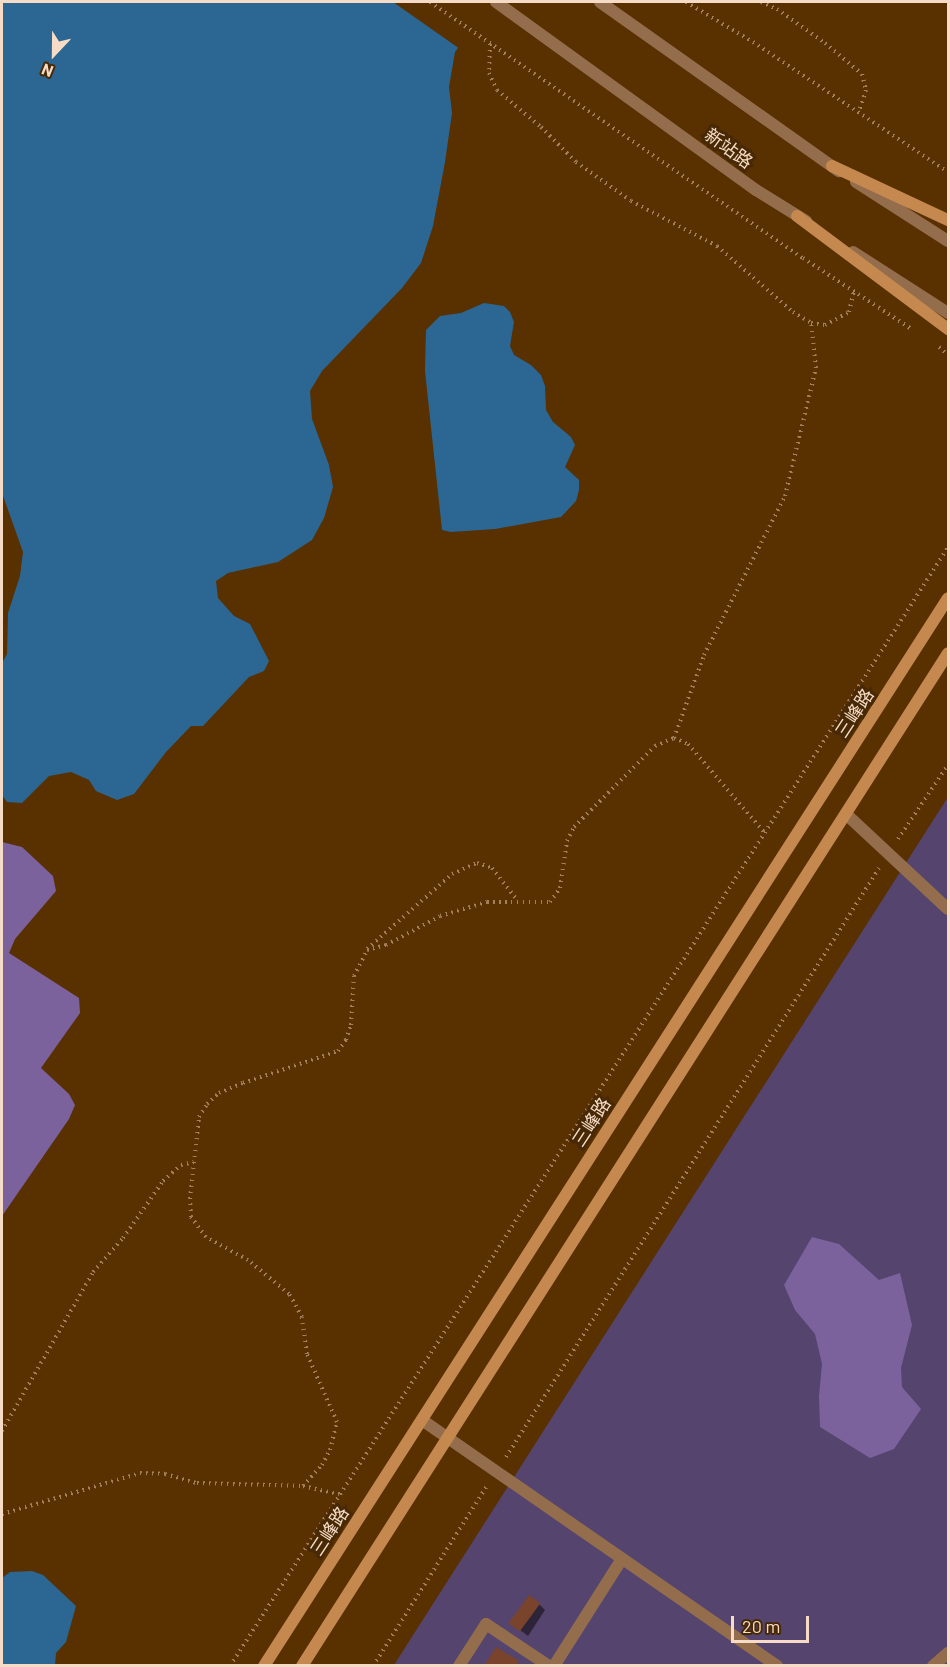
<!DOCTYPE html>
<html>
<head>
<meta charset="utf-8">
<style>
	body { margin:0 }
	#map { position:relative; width:950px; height:1667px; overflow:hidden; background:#593000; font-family:Barlow,"Noto Sans SC",sans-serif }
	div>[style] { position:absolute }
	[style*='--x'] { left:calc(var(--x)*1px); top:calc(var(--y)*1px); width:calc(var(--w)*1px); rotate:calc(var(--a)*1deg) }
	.green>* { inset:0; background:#55446d }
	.forest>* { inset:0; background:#7b629c }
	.water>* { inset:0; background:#2b6792 }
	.pier>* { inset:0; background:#593000 }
	.shadow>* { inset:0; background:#0007 }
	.building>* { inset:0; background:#79432c; transform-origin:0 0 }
	.path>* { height:4px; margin-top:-2px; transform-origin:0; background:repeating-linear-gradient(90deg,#a2805d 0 1.5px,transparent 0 6px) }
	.service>* { height:12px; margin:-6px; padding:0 6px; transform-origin:6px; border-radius:6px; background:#946e4c }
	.tertiary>* { height:12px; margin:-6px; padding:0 6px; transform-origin:6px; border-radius:6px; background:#946e4c }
	.secondary>* { height:12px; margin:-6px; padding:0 6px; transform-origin:6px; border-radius:6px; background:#c58950 }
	span { translate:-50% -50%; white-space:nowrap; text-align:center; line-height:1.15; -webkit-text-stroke:6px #482906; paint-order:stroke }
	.street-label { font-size:18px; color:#f6dcc6 }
	.frame { position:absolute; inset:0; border:3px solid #f6dcc6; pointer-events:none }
	.north { position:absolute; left:24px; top:24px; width:60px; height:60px; -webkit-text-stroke:4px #482906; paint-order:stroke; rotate:202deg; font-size:16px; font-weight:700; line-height:24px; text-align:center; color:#f6dcc6 }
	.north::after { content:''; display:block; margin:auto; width:21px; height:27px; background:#f6dcc6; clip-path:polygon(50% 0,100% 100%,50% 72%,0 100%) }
	.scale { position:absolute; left:731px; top:1616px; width:78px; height:27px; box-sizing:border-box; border:3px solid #f6dcc6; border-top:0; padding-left:8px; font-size:18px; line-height:21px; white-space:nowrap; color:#f6dcc6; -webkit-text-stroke:4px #482906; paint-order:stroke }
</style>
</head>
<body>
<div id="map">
	<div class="green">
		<div style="clip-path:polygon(948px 797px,948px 1665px,394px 1665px)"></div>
	</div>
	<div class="forest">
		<div style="clip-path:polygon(2px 842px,22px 847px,53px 876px,56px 891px,15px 939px,9px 953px,79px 998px,80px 1013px,41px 1068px,69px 1094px,75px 1105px,69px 1119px,2px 1216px)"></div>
		<div style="clip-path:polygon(812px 1237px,839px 1244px,879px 1280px,900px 1273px,912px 1325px,901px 1368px,902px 1387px,921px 1409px,894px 1449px,870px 1458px,820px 1427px,819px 1396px,822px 1364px,815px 1334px,795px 1310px,784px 1285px)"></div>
	</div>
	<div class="water">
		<div style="clip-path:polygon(2px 2px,491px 2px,455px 52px,449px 87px,452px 113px,445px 162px,433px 226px,421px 263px,402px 288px,322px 371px,310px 391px,312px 419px,329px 465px,333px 487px,324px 518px,312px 540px,278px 562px,228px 573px,216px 581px,218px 598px,234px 616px,250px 624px,269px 661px,264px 671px,249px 677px,203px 726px,191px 726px,166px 752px,134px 794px,117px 800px,96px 791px,89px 780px,71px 772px,49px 776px,22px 803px,7px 802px,2px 795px,2px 663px,7px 654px,8px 613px,20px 576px,23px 552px,2px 493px)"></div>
		<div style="clip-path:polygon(484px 303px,504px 306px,510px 312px,514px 322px,510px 346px,514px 355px,531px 365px,541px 375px,545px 386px,546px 410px,553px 422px,571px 437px,575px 445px,565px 467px,579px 480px,579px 490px,576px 501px,561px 517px,495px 529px,451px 532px,442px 530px,425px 371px,426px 330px,440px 316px,461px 313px)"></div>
		<div style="clip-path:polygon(32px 1571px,43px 1575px,76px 1606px,66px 1642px,56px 1653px,55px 1665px,2px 1665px,2px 1578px,10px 1572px)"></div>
	</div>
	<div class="pier">
		<div style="clip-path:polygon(393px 2px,494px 2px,460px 49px)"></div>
	</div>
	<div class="shadow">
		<div style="clip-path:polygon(539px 1604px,545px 1610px,528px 1636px,512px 1624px)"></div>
	</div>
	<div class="building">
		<div style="left:529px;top:1595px;width:14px;height:35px;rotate:36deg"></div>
		<div style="clip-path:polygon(496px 1647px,519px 1661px,516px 1666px,484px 1666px)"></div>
	</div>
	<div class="path">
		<div style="--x:430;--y:2;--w:452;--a:34.5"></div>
		<div style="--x:803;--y:258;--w:131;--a:33.2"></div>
		<div style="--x:686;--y:2;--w:78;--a:30.8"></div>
		<div style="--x:753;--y:42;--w:234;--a:33.7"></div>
		<div style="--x:761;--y:2;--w:17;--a:24"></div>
		<div style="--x:777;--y:9;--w:59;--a:35.3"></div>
		<div style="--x:825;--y:43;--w:48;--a:40"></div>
		<div style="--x:862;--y:74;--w:16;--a:76"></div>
		<div style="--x:866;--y:90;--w:23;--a:108"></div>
		<div style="--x:490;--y:44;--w:29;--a:92"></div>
		<div style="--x:489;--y:73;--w:19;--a:65"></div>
		<div style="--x:497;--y:90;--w:57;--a:40.1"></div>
		<div style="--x:541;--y:127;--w:49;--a:45"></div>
		<div style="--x:576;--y:162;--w:67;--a:35.3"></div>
		<div style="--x:631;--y:201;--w:97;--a:27.6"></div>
		<div style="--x:717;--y:246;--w:101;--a:41"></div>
		<div style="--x:793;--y:312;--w:21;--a:31"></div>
		<div style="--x:811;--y:323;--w:14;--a:8"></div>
		<div style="--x:825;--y:325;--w:27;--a:-28"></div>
		<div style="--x:849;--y:312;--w:22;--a:-77"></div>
		<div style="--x:939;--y:347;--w:12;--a:42"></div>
		<div style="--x:674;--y:738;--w:88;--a:-70.1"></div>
		<div style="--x:704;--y:655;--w:178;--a:-63"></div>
		<div style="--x:785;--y:496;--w:132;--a:-76.4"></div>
		<div style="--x:816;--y:368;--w:45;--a:-96.3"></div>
		<div style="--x:898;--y:839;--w:89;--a:-56"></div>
		<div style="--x:367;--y:949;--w:113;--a:-41.4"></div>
		<div style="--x:452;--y:874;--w:27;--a:-24"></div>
		<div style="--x:477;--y:863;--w:16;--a:18"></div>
		<div style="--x:492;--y:868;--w:42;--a:51.8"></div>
		<div style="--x:2;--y:1431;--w:183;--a:-60.2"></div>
		<div style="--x:93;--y:1272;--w:45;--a:-48.6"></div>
		<div style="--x:123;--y:1238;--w:70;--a:-54.9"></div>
		<div style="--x:163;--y:1181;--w:24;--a:-42"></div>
		<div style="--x:181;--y:1165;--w:13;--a:-13"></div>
		<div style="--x:506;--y:1457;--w:697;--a:-57.65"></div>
		<div style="--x:303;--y:1486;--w:28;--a:-48"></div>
		<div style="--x:322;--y:1465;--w:17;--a:-62"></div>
		<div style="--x:330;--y:1450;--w:29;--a:-76"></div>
		<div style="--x:337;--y:1422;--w:74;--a:-113.8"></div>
		<div style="--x:307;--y:1354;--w:37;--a:-98"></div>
		<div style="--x:302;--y:1317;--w:26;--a:-119"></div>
		<div style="--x:289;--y:1294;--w:53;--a:-140.3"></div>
		<div style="--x:248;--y:1260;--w:48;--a:-151.3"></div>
		<div style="--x:206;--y:1237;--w:25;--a:-127"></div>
		<div style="--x:191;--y:1217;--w:18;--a:-93"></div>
		<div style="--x:190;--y:1199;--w:82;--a:-83.7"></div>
		<div style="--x:199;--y:1117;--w:15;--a:-58"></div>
		<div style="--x:207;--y:1104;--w:16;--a:-43"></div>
		<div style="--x:219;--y:1093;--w:26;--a:-23"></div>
		<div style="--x:243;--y:1083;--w:100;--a:-18.6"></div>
		<div style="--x:338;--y:1051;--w:14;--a:-54"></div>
		<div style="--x:346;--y:1040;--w:16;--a:-72"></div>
		<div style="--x:351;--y:1025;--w:49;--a:-86.5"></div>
		<div style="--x:354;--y:976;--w:29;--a:-63"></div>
		<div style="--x:367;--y:950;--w:20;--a:-15"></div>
		<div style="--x:386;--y:945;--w:61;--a:-28.2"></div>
		<div style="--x:440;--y:916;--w:49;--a:-16.6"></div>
		<div style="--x:487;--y:902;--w:63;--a:0"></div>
		<div style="--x:550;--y:902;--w:17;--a:-54"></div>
		<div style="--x:560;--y:888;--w:48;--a:-81.5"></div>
		<div style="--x:567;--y:841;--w:16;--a:-63"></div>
		<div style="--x:574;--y:827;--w:115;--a:-45"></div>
		<div style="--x:655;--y:746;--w:21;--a:-23"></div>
		<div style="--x:674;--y:738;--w:15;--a:23"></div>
		<div style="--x:688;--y:744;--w:116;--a:49.2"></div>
		<div style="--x:2;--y:1514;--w:144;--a:-16.5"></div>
		<div style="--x:140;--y:1473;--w:25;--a:2"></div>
		<div style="--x:165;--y:1474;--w:33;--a:16"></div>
		<div style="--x:197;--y:1483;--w:106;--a:1.6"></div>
		<div style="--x:303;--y:1486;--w:37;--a:13"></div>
		<div style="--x:230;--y:1666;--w:1330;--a:-57.31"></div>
		<div style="--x:373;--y:1666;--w:213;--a:-57.7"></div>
	</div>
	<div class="service">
		<div style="--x:846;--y:814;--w:139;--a:43"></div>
		<div style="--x:422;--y:1420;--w:432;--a:34.7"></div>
		<div style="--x:459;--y:1666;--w:50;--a:-57.3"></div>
		<div style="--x:486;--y:1624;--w:76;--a:33.7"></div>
		<div style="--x:554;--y:1666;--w:127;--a:-57.6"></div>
		<div style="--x:933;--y:1666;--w:20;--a:-41"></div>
	</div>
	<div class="tertiary">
		<div style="--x:496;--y:2;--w:321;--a:35.9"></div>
		<div style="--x:756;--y:190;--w:59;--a:31.8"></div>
		<div style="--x:600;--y:2;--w:293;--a:35.3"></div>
		<div style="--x:856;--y:182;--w:109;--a:32.7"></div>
		<div style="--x:853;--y:252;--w:113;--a:32.7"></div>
	</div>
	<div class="secondary">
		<div style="--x:832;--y:166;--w:128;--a:25"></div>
		<div style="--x:797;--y:216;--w:189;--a:36.8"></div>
		<div style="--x:264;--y:1666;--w:1268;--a:-57.36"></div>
		<div style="--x:302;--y:1666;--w:1201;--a:-57.47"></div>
	</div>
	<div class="street-label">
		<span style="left:729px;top:148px;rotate:36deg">新站路</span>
		<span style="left:854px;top:713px;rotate:-57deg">三峰路</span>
		<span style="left:591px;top:1122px;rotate:-57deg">三峰路</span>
		<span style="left:329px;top:1531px;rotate:-57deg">三峰路</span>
	</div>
	<div class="frame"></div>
	<div class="north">N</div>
	<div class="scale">20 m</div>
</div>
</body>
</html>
